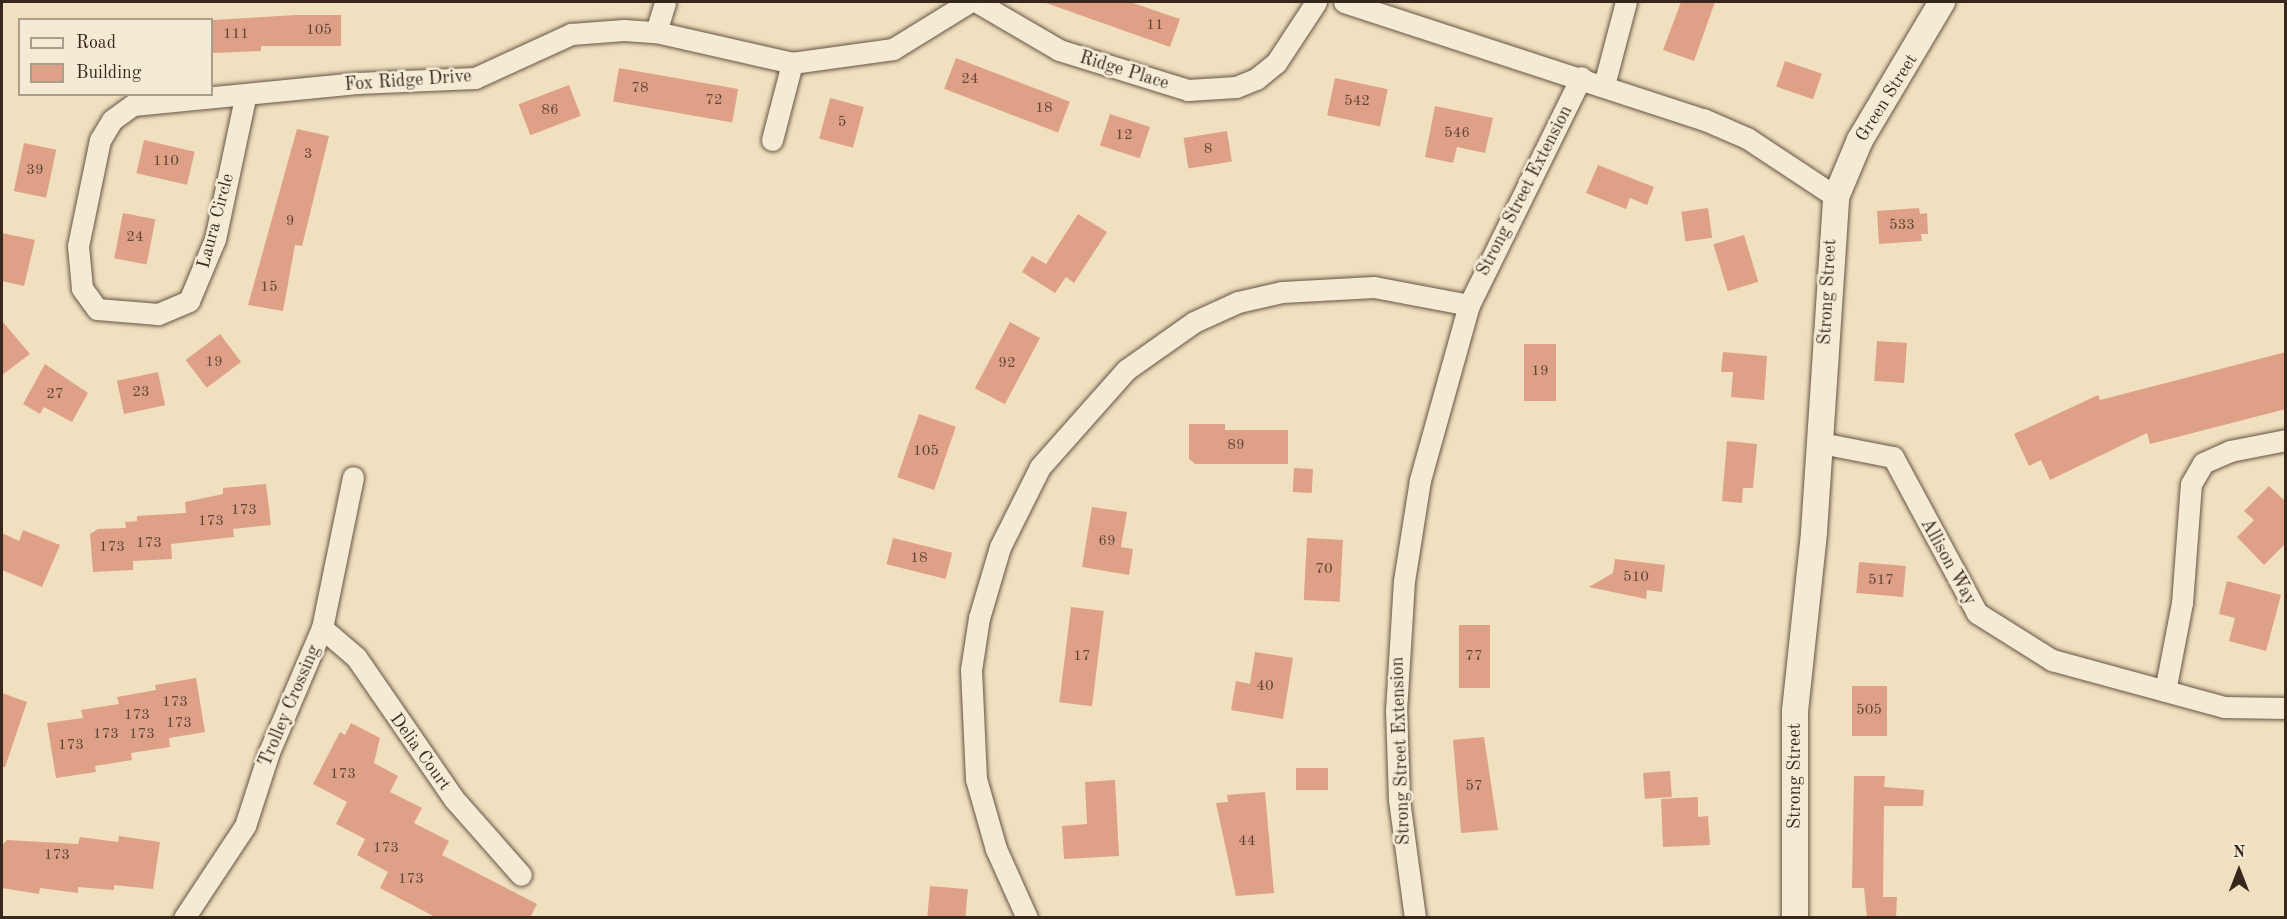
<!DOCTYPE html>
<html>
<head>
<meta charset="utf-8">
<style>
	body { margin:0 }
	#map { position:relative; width:2287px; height:919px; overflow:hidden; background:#f0e0bf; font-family:"Old Standard TT",serif }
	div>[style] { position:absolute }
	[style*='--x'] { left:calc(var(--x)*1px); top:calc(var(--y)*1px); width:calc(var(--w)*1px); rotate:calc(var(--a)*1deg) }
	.building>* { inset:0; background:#dea187; transform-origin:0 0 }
	.roads { filter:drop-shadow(0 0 2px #665545) drop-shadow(0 0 2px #665545) }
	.minor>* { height:21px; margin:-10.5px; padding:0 10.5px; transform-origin:10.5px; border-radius:10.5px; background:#f5ebd5 }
	.tertiary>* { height:26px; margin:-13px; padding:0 13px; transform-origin:13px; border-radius:13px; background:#f5ebd5 }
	span { translate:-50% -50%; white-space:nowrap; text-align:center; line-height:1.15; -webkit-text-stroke:5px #f5ebd5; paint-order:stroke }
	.number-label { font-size:15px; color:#624637 }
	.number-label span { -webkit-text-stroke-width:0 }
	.street-label { font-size:18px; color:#38271c }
	.frame { position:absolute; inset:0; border:3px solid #38271c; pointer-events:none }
	.legend { position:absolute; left:18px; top:18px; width:195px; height:78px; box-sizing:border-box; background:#f5ebd5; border:2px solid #a99d8b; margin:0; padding:8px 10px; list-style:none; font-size:18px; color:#38271c }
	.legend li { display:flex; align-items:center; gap:12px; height:30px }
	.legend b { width:30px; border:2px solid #a99d8b }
	.north { position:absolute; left:2209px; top:841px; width:60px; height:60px; -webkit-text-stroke:4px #f5ebd5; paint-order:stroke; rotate:0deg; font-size:16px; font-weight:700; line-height:24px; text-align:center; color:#38271c }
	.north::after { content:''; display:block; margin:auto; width:21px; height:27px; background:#38271c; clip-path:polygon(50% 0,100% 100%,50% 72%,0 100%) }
</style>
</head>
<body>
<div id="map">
	<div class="building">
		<div style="clip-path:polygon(1130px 2px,1180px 19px,1170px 47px,1046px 3px)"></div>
		<div style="clip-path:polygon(1681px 2px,1715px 2px,1694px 61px,1663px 50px)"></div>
		<div style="clip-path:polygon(296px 15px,341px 15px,341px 46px,261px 46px,261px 51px,212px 53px,212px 20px)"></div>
		<div style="left:956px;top:58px;width:122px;height:33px;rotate:21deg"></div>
		<div style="left:1785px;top:61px;width:39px;height:27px;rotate:19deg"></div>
		<div style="left:619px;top:68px;width:121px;height:34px;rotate:10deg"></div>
		<div style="left:1335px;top:78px;width:54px;height:38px;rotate:12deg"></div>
		<div style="left:569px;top:85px;width:33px;height:54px;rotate:69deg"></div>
		<div style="left:830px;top:98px;width:35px;height:42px;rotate:15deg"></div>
		<div style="clip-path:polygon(1435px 106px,1493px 118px,1485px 153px,1457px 147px,1453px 163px,1425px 157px)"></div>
		<div style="left:1110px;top:114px;width:42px;height:33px;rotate:18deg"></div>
		<div style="clip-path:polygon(297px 129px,329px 136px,302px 246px,295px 245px,283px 311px,248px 305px)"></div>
		<div style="left:1227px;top:131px;width:31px;height:44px;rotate:81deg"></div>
		<div style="left:144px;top:140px;width:52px;height:34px;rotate:13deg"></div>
		<div style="left:24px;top:143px;width:33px;height:49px;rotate:12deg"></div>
		<div style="clip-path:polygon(1598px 165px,1654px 187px,1647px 205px,1630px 198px,1626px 209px,1586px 193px)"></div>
		<div style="left:1708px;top:208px;width:30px;height:27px;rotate:82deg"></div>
		<div style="clip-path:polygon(1919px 208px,1920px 214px,1927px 213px,1928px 234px,1921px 234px,1922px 241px,1879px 244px,1877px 211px)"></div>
		<div style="left:123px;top:213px;width:33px;height:46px;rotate:11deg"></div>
		<div style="clip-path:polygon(1078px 214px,1107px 232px,1074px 283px,1066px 277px,1055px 293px,1022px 272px,1032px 256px,1046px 264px)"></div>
		<div style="clip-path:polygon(2px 233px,35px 240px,24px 286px,2px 281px)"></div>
		<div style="left:1744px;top:235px;width:49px;height:32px;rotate:73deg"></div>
		<div style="clip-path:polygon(2px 321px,30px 354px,2px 375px)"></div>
		<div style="left:1010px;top:322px;width:34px;height:75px;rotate:28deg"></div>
		<div style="left:220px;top:334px;width:35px;height:43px;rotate:53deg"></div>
		<div style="left:1877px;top:341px;width:30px;height:40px;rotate:4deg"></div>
		<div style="left:1524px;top:344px;width:32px;height:57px"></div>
		<div style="clip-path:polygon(1723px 352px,1767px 356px,1764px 400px,1731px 397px,1733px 372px,1721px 372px)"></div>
		<div style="clip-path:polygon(2286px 352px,2286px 409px,2150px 444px,2147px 433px,2050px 480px,2041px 460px,2029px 466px,2014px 434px,2098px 395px,2100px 400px)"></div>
		<div style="clip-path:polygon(45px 364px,88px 393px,72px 422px,44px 407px,40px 414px,23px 404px)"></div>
		<div style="left:158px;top:372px;width:34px;height:42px;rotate:78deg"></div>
		<div style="left:919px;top:414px;width:39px;height:67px;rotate:19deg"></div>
		<div style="clip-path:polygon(1189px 424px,1225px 424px,1225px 430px,1288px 430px,1288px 464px,1195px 464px,1189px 459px)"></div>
		<div style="clip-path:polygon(1727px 441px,1757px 444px,1753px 488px,1743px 488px,1742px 503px,1722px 501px)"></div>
		<div style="left:1294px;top:468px;width:19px;height:24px;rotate:3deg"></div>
		<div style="clip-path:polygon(266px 484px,271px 525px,233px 529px,234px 537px,171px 544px,172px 559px,133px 561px,133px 570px,93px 572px,90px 534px,98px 529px,126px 528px,125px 522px,137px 521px,137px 516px,186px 513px,185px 502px,223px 494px,223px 488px)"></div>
		<div style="clip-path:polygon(2269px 486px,2286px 502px,2286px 543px,2264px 565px,2237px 537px,2254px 520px,2244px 511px)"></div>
		<div style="clip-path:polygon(1092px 507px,1127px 512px,1121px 547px,1133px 549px,1129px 575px,1082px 567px)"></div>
		<div style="clip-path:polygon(23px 530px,60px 545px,42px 587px,2px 570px,2px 533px,19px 541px)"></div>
		<div style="left:893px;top:538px;width:61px;height:27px;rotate:14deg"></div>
		<div style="left:1307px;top:538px;width:36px;height:62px;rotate:3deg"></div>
		<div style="clip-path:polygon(1615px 559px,1665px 565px,1662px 592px,1647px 590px,1646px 599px,1589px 587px,1613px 573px)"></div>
		<div style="left:1859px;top:562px;width:47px;height:31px;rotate:5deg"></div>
		<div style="clip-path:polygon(2227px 581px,2281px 595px,2266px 651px,2229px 641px,2235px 618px,2219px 614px)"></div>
		<div style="left:1071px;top:607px;width:33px;height:96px;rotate:7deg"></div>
		<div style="left:1459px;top:625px;width:31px;height:63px"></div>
		<div style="clip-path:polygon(1255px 652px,1293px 658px,1283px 719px,1231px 710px,1236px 681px,1250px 684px)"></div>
		<div style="clip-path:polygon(196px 678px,205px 732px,169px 738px,170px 747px,131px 753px,132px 760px,95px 766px,96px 772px,56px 778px,47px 723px,83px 718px,81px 710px,119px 704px,117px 697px,156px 690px,155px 685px)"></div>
		<div style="left:1852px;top:686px;width:35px;height:50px"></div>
		<div style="clip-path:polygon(2px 693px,27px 702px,5px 767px,2px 767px)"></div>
		<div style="clip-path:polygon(351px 723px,380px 738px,374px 763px,398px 776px,390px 792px,422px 808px,414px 823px,449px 841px,442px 855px,537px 904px,530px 918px,437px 918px,380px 888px,388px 872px,357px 855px,365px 839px,336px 824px,347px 802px,313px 784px,340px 732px,345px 735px)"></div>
		<div style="clip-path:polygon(1484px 737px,1498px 830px,1461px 833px,1453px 740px)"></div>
		<div style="left:1296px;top:768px;width:32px;height:22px"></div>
		<div style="left:1670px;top:771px;width:26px;height:27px;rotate:86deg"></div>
		<div style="clip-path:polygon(1854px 776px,1885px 776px,1884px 787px,1924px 790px,1923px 806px,1884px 806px,1883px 897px,1897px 897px,1896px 918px,1867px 918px,1864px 888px,1852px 888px)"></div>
		<div style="clip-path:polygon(1115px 780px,1119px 856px,1064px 859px,1062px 826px,1087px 824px,1085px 782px)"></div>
		<div style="clip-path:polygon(1265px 792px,1274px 893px,1236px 896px,1216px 803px,1228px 802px,1227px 795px)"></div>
		<div style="clip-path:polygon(1698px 797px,1698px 817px,1708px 816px,1710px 845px,1663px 847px,1661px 799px)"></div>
		<div style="clip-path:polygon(119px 836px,160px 842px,153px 889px,114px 885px,114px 890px,78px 887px,78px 893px,40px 888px,39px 894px,2px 888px,2px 845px,7px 840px,78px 844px,80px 837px,118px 842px)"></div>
		<div style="left:930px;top:886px;width:38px;height:32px;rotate:5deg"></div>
	</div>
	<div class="roads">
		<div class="minor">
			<div style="--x:977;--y:2;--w:95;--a:30.3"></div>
			<div style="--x:1059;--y:50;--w:135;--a:17.2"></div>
			<div style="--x:1188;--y:90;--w:48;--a:-3.6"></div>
			<div style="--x:1236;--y:87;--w:22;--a:-22"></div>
			<div style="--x:1256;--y:79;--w:26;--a:-39"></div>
			<div style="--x:1276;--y:63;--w:73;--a:-56.7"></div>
			<div style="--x:1344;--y:2;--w:378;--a:18.1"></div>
			<div style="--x:1703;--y:119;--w:48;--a:23.4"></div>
			<div style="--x:1747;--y:138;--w:107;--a:33.5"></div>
			<div style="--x:656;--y:32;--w:31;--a:-73"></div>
			<div style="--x:1604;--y:85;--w:86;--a:-75.2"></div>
			<div style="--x:245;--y:98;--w:144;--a:102"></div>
			<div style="--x:215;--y:239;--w:67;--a:112.8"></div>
			<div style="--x:189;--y:301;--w:34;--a:157"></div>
			<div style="--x:158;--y:314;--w:61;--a:-175.3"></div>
			<div style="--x:97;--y:309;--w:26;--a:-126"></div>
			<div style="--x:82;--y:288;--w:42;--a:-95.4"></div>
			<div style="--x:78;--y:246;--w:108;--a:-78.3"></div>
			<div style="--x:100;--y:140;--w:23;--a:-59"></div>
			<div style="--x:112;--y:120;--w:26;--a:-36"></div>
			<div style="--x:133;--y:105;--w:225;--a:-5.6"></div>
			<div style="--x:357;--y:83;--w:118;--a:-2.4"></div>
			<div style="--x:475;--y:78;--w:106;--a:-24.6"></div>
			<div style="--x:571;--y:34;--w:53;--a:-4.3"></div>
			<div style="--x:624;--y:30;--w:32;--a:4"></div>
			<div style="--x:656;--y:32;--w:139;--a:12.8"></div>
			<div style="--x:792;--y:63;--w:102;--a:-7.9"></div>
			<div style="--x:893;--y:49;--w:89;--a:-31.7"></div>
			<div style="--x:772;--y:140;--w:80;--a:-75.4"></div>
			<div style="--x:1821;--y:443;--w:73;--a:11"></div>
			<div style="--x:1893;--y:457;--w:177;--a:61.7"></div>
			<div style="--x:1977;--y:613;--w:89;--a:32.1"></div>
			<div style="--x:2052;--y:660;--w:178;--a:15.3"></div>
			<div style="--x:2224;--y:707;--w:62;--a:0.9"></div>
			<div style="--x:322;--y:628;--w:45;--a:40.5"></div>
			<div style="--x:356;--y:657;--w:173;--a:55.4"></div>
			<div style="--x:454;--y:799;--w:101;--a:48.6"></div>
			<div style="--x:2165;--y:691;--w:90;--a:-79.1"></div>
			<div style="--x:2182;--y:603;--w:119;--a:-85.7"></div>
			<div style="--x:2191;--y:484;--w:24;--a:-60"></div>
			<div style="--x:2203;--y:463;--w:30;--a:-24"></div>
			<div style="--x:2230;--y:451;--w:57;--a:-11.1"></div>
			<div style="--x:184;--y:918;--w:110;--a:-56.5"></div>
			<div style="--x:245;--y:826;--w:78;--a:-72"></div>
			<div style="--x:269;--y:752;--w:135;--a:-66.9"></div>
			<div style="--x:322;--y:628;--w:154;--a:-78.4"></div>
			<div style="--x:1027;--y:918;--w:76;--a:-114.2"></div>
			<div style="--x:996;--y:849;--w:73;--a:-105.9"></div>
			<div style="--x:976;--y:779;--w:109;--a:-92.6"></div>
			<div style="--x:971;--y:670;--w:53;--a:-81.3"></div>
			<div style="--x:979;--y:618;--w:74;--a:-73.5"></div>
			<div style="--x:1000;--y:547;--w:89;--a:-63.4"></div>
			<div style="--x:1040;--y:467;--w:130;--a:-48.4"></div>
			<div style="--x:1126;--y:370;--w:83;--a:-35.2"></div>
			<div style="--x:1194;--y:322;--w:48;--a:-24.4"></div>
			<div style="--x:1238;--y:302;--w:45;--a:-12.8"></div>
			<div style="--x:1282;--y:292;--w:92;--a:-3.1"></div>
			<div style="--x:1374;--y:287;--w:97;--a:10.7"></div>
			<div style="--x:1415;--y:918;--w:119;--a:-97.7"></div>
			<div style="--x:1399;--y:800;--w:89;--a:-91.9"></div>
			<div style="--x:1396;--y:711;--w:130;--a:-86.5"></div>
			<div style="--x:1404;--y:581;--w:102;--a:-81"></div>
			<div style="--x:1420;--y:480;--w:182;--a:-74.4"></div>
			<div style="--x:1469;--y:305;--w:254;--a:-63.8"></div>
		</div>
		<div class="tertiary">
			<div style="--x:1795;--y:918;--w:207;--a:-90"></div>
			<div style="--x:1795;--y:711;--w:180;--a:-83.9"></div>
			<div style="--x:1814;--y:532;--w:336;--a:-86.2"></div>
			<div style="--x:1836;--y:197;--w:62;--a:-67.2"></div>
			<div style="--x:1860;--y:140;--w:161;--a:-59.3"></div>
		</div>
	</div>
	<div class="number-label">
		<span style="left:1155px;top:26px">11</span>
		<span style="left:319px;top:31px">105</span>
		<span style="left:236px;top:35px">111</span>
		<span style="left:970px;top:80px">24</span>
		<span style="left:640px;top:89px">78</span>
		<span style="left:714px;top:101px">72</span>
		<span style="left:1357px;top:102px">542</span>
		<span style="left:1044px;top:109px">18</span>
		<span style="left:550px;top:111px">86</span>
		<span style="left:842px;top:123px">5</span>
		<span style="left:1457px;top:134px">546</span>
		<span style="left:1124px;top:136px">12</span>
		<span style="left:1208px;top:150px">8</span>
		<span style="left:308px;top:155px">3</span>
		<span style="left:166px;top:162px">110</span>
		<span style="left:35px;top:171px">39</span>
		<span style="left:290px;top:222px">9</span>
		<span style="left:1902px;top:226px">533</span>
		<span style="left:135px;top:238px">24</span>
		<span style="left:269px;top:288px">15</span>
		<span style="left:214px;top:363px">19</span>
		<span style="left:1007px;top:364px">92</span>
		<span style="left:1540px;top:372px">19</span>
		<span style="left:141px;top:393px">23</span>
		<span style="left:55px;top:395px">27</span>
		<span style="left:1236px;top:446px">89</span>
		<span style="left:926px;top:452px">105</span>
		<span style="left:244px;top:511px">173</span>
		<span style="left:211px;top:522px">173</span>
		<span style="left:1107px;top:542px">69</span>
		<span style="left:149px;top:544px">173</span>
		<span style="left:112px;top:548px">173</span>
		<span style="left:919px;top:559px">18</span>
		<span style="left:1324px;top:570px">70</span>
		<span style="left:1636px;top:578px">510</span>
		<span style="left:1881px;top:581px">517</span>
		<span style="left:1082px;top:657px">17</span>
		<span style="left:1474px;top:657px">77</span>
		<span style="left:1265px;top:687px">40</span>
		<span style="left:175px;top:703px">173</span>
		<span style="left:1869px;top:711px">505</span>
		<span style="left:137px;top:716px">173</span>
		<span style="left:179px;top:724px">173</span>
		<span style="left:106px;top:735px">173</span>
		<span style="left:142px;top:735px">173</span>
		<span style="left:71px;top:746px">173</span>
		<span style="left:343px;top:775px">173</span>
		<span style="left:1474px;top:787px">57</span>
		<span style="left:1247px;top:842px">44</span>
		<span style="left:386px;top:849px">173</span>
		<span style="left:57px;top:856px">173</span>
		<span style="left:411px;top:880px">173</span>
	</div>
	<div class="street-label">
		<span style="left:1124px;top:71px;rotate:17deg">Ridge Place</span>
		<span style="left:408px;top:81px;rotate:-4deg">Fox Ridge Drive</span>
		<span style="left:1887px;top:98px;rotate:-58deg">Green Street</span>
		<span style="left:1525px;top:191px;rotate:-63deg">Strong Street Extension</span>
		<span style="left:216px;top:221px;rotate:-75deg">Laura Circle</span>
		<span style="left:1828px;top:292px;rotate:-87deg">Strong Street</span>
		<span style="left:1948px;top:562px;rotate:61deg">Allison Way</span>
		<span style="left:290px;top:706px;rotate:-67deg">Trolley Crossing</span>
		<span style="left:1401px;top:751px;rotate:-92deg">Strong Street Extension</span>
		<span style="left:420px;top:752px;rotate:54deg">Delia Court</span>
		<span style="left:1795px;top:776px;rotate:-90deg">Strong Street</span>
	</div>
	<div class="frame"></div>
	<ul class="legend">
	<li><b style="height:8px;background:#f5ebd5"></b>Road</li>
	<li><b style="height:16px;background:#dea187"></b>Building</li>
	</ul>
	<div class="north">N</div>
</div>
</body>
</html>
